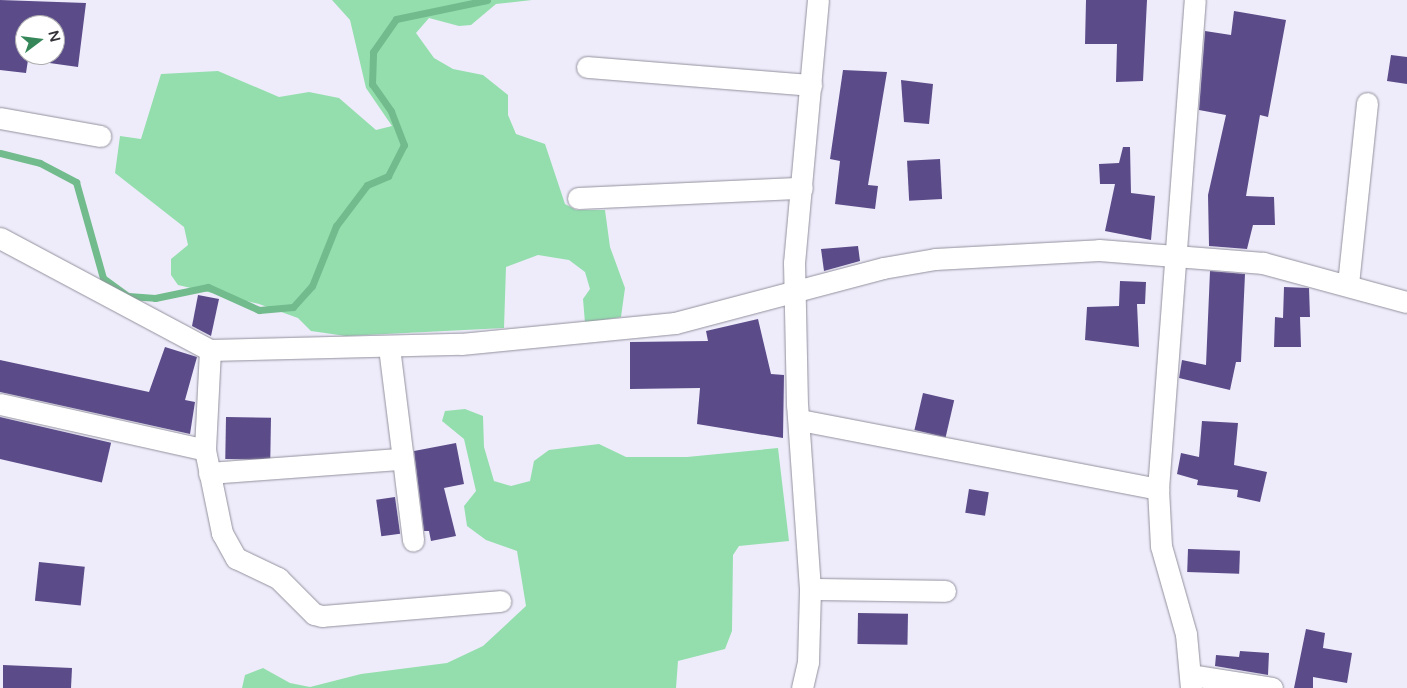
<!DOCTYPE html>
<html>
<head>
<meta charset="utf-8">
<style>
	body { margin:0 }
	#map { position:relative; width:1407px; height:688px; overflow:hidden; background:#eeecfa; font-family:"Varela Round",sans-serif }
	div>[style] { position:absolute }
	[style*='--x'] { left:calc(var(--x)*1px); top:calc(var(--y)*1px); width:calc(var(--w)*1px); rotate:calc(var(--a)*1deg) }
	.green>* { inset:0; background:#94deae }
	.stream>* { height:7px; margin:-3.5px; padding:0 3.5px; transform-origin:3.5px; border-radius:3.5px; background:#72bb8d }
	.building>* { inset:0; background:#5b4b89; transform-origin:0 0 }
	.roads { filter:drop-shadow(0 0 1px #93919e) drop-shadow(0 0 1px #93919e) }
	.minor>* { height:21px; margin:-10.5px; padding:0 10.5px; transform-origin:10.5px; border-radius:10.5px; background:#fff }
	span { translate:-50% -50%; white-space:nowrap; text-align:center; line-height:1.15; -webkit-text-stroke:5px #fff; paint-order:stroke }
	.north { position:absolute; left:15px; top:15px; width:50px; height:50px; box-sizing:border-box; background:#fff; border:1px solid #aeaeb0; border-radius:50%; rotate:75deg; font-size:14px; font-weight:700; line-height:20px; text-align:center; color:#35343a }
	.north::after { content:''; display:block; margin:auto; width:18px; height:22px; background:#358759; clip-path:polygon(50% 0,100% 100%,50% 72%,0 100%) }
</style>
</head>
<body>
<div id="map">
	<div class="green">
		<div style="clip-path:polygon(332px 0,532px 0,496px 4px,471px 25px,459px 26px,429px 18px,416px 33px,434px 58px,453px 69px,483px 75px,508px 95px,508px 115px,516px 134px,545px 144px,565px 204px,576px 210px,605px 210px,610px 247px,625px 288px,621px 317px,585px 323px,583px 299px,590px 289px,585px 272px,569px 260px,538px 255px,506px 267px,504px 328px,346px 336px,311px 331px,298px 318px,259px 304px,178px 285px,171px 275px,171px 259px,188px 245px,184px 227px,115px 173px,120px 136px,141px 139px,161px 74px,218px 71px,279px 97px,309px 92px,339px 98px,376px 130px,392px 126px,366px 88px,350px 20px)"></div>
		<div style="clip-path:polygon(465px 409px,483px 416px,484px 447px,494px 481px,511px 486px,530px 481px,534px 461px,549px 450px,599px 444px,626px 457px,687px 457px,778px 448px,789px 541px,739px 546px,733px 555px,732px 631px,725px 649px,678px 661px,676px 688px,242px 688px,245px 675px,263px 668px,290px 683px,310px 687px,361px 674px,447px 663px,483px 646px,526px 606px,517px 551px,486px 540px,467px 526px,464px 506px,476px 491px,464px 439px,442px 421px,445px 411px)"></div>
	</div>
	<div class="stream">
		<div style="--x:0;--y:153;--w:41;--a:14"></div>
		<div style="--x:40;--y:163;--w:41;--a:27.8"></div>
		<div style="--x:76;--y:182;--w:100;--a:74.3"></div>
		<div style="--x:103;--y:278;--w:31;--a:36"></div>
		<div style="--x:128;--y:296;--w:27;--a:4"></div>
		<div style="--x:155;--y:298;--w:54;--a:-11.7"></div>
		<div style="--x:208;--y:287;--w:56;--a:24.3"></div>
		<div style="--x:259;--y:310;--w:34;--a:-5"></div>
		<div style="--x:293;--y:307;--w:28;--a:-48"></div>
		<div style="--x:312;--y:286;--w:65;--a:-68.2"></div>
		<div style="--x:336;--y:226;--w:51;--a:-52.9"></div>
		<div style="--x:367;--y:185;--w:23;--a:-23"></div>
		<div style="--x:388;--y:176;--w:35;--a:-63"></div>
		<div style="--x:404;--y:145;--w:36;--a:-111"></div>
		<div style="--x:391;--y:111;--w:33;--a:-125"></div>
		<div style="--x:372;--y:84;--w:32;--a:-88"></div>
		<div style="--x:373;--y:52;--w:40;--a:-55.1"></div>
		<div style="--x:396;--y:19;--w:93;--a:-11.8"></div>
	</div>
	<div class="building">
		<div style="clip-path:polygon(evenodd,0 0,86px 3px,78px 67px,28px 60px,26px 73px,0 70px,0 0,25px 25px,55px 25px,55px 55px,25px 55px,25px 25px)"></div>
		<div style="clip-path:polygon(1086px 0,1147px 0,1143px 81px,1116px 82px,1117px 44px,1085px 44px)"></div>
		<div style="clip-path:polygon(1234px 11px,1286px 20px,1268px 117px,1260px 115px,1246px 196px,1274px 197px,1275px 225px,1253px 225px,1247px 249px,1209px 246px,1208px 195px,1226px 115px,1199px 110px,1205px 31px,1231px 35px)"></div>
		<div style="clip-path:polygon(1391px 55px,1407px 57px,1407px 84px,1387px 81px)"></div>
		<div style="clip-path:polygon(843px 70px,887px 72px,868px 185px,878px 186px,875px 209px,835px 204px,840px 161px,830px 159px)"></div>
		<div style="clip-path:polygon(901px 80px,933px 84px,929px 124px,904px 122px)"></div>
		<div style="clip-path:polygon(1123px 147px,1130px 147px,1131px 193px,1155px 196px,1151px 240px,1105px 231px,1115px 184px,1100px 184px,1099px 164px,1119px 163px)"></div>
		<div style="left:940px;top:159px;width:40px;height:33px;rotate:87deg"></div>
		<div style="clip-path:polygon(858px 246px,860px 261px,824px 271px,821px 249px)"></div>
		<div style="clip-path:polygon(1210px 271px,1245px 274px,1241px 362px,1236px 362px,1230px 390px,1179px 378px,1182px 360px,1206px 365px)"></div>
		<div style="clip-path:polygon(1120px 281px,1146px 282px,1145px 304px,1137px 304px,1139px 347px,1085px 340px,1087px 307px,1119px 306px)"></div>
		<div style="clip-path:polygon(1284px 287px,1309px 288px,1310px 317px,1300px 317px,1301px 347px,1274px 347px,1275px 317px,1283px 318px)"></div>
		<div style="clip-path:polygon(198px 295px,219px 299px,211px 336px,192px 326px)"></div>
		<div style="clip-path:polygon(758px 319px,771px 374px,784px 375px,783px 438px,697px 424px,700px 388px,630px 389px,630px 342px,708px 341px,706px 331px)"></div>
		<div style="clip-path:polygon(165px 347px,197px 357px,185px 400px,195px 402px,190px 434px,0 392px,0 360px,149px 392px)"></div>
		<div style="left:923px;top:393px;width:32px;height:38px;rotate:13deg"></div>
		<div style="left:0;top:417px;width:114px;height:41px;rotate:13deg"></div>
		<div style="left:226px;top:417px;width:45px;height:42px;rotate:1deg"></div>
		<div style="clip-path:polygon(1202px 421px,1238px 423px,1234px 465px,1267px 472px,1260px 502px,1237px 497px,1238px 490px,1197px 485px,1198px 480px,1177px 474px,1181px 453px,1199px 457px)"></div>
		<div style="clip-path:polygon(456px 443px,464px 484px,444px 488px,456px 536px,431px 541px,429px 531px,424px 531px,414px 451px)"></div>
		<div style="left:969px;top:489px;width:20px;height:24px;rotate:9deg"></div>
		<div style="left:395px;top:497px;width:37px;height:19px;rotate:82deg"></div>
		<div style="left:1188px;top:549px;width:52px;height:23px;rotate:2deg"></div>
		<div style="left:39px;top:562px;width:46px;height:39px;rotate:6deg"></div>
		<div style="left:858px;top:613px;width:50px;height:31px;rotate:1deg"></div>
		<div style="clip-path:polygon(1306px 629px,1325px 633px,1323px 648px,1352px 653px,1347px 683px,1313px 677px,1313px 688px,1294px 688px)"></div>
		<div style="clip-path:polygon(1240px 651px,1269px 653px,1268px 675px,1215px 666px,1216px 655px,1239px 657px)"></div>
		<div style="clip-path:polygon(3px 665px,72px 668px,71px 688px,3px 688px)"></div>
	</div>
	<div class="roads">
		<div class="minor">
			<div style="--x:587;--y:67;--w:225;--a:4.6"></div>
			<div style="--x:0;--y:118;--w:102;--a:10.2"></div>
			<div style="--x:578;--y:198;--w:224;--a:-2.6"></div>
			<div style="--x:0;--y:238;--w:238;--a:28.1"></div>
			<div style="--x:210;--y:350;--w:251;--a:-1.4"></div>
			<div style="--x:461;--y:344;--w:215;--a:-5.6"></div>
			<div style="--x:675;--y:323;--w:215;--a:-14.8"></div>
			<div style="--x:883;--y:268;--w:53;--a:-9.8"></div>
			<div style="--x:935;--y:259;--w:164;--a:-3.1"></div>
			<div style="--x:1099;--y:250;--w:165;--a:4.5"></div>
			<div style="--x:1263;--y:263;--w:149;--a:15.2"></div>
			<div style="--x:1348;--y:284;--w:182;--a:-84"></div>
			<div style="--x:389;--y:347;--w:195;--a:82.9"></div>
			<div style="--x:210;--y:350;--w:100;--a:92.9"></div>
			<div style="--x:205;--y:450;--w:85;--a:78.4"></div>
			<div style="--x:222;--y:533;--w:29;--a:61"></div>
			<div style="--x:236;--y:558;--w:47;--a:25.5"></div>
			<div style="--x:278;--y:578;--w:51;--a:45"></div>
			<div style="--x:314;--y:614;--w:8;--a:14"></div>
			<div style="--x:322;--y:616;--w:179;--a:-4.8"></div>
			<div style="--x:0;--y:404;--w:210;--a:12.6"></div>
			<div style="--x:800;--y:420;--w:365;--a:10.9"></div>
			<div style="--x:209;--y:473;--w:193;--a:-4.2"></div>
			<div style="--x:810;--y:589;--w:135;--a:0.8"></div>
			<div style="--x:1191;--y:675;--w:82;--a:9.1"></div>
			<div style="--x:802;--y:688;--w:27;--a:-77"></div>
			<div style="--x:808;--y:662;--w:73;--a:-88.4"></div>
			<div style="--x:810;--y:589;--w:184;--a:-94"></div>
			<div style="--x:797;--y:405;--w:142;--a:-91.2"></div>
			<div style="--x:794;--y:263;--w:264;--a:-84.8"></div>
			<div style="--x:1191;--y:688;--w:54;--a:-95.3"></div>
			<div style="--x:1186;--y:634;--w:91;--a:-105.9"></div>
			<div style="--x:1161;--y:546;--w:57;--a:-93"></div>
			<div style="--x:1158;--y:489;--w:490;--a:-85.7"></div>
		</div>
	</div>
	<div class="north">N</div>
</div>
</body>
</html>
